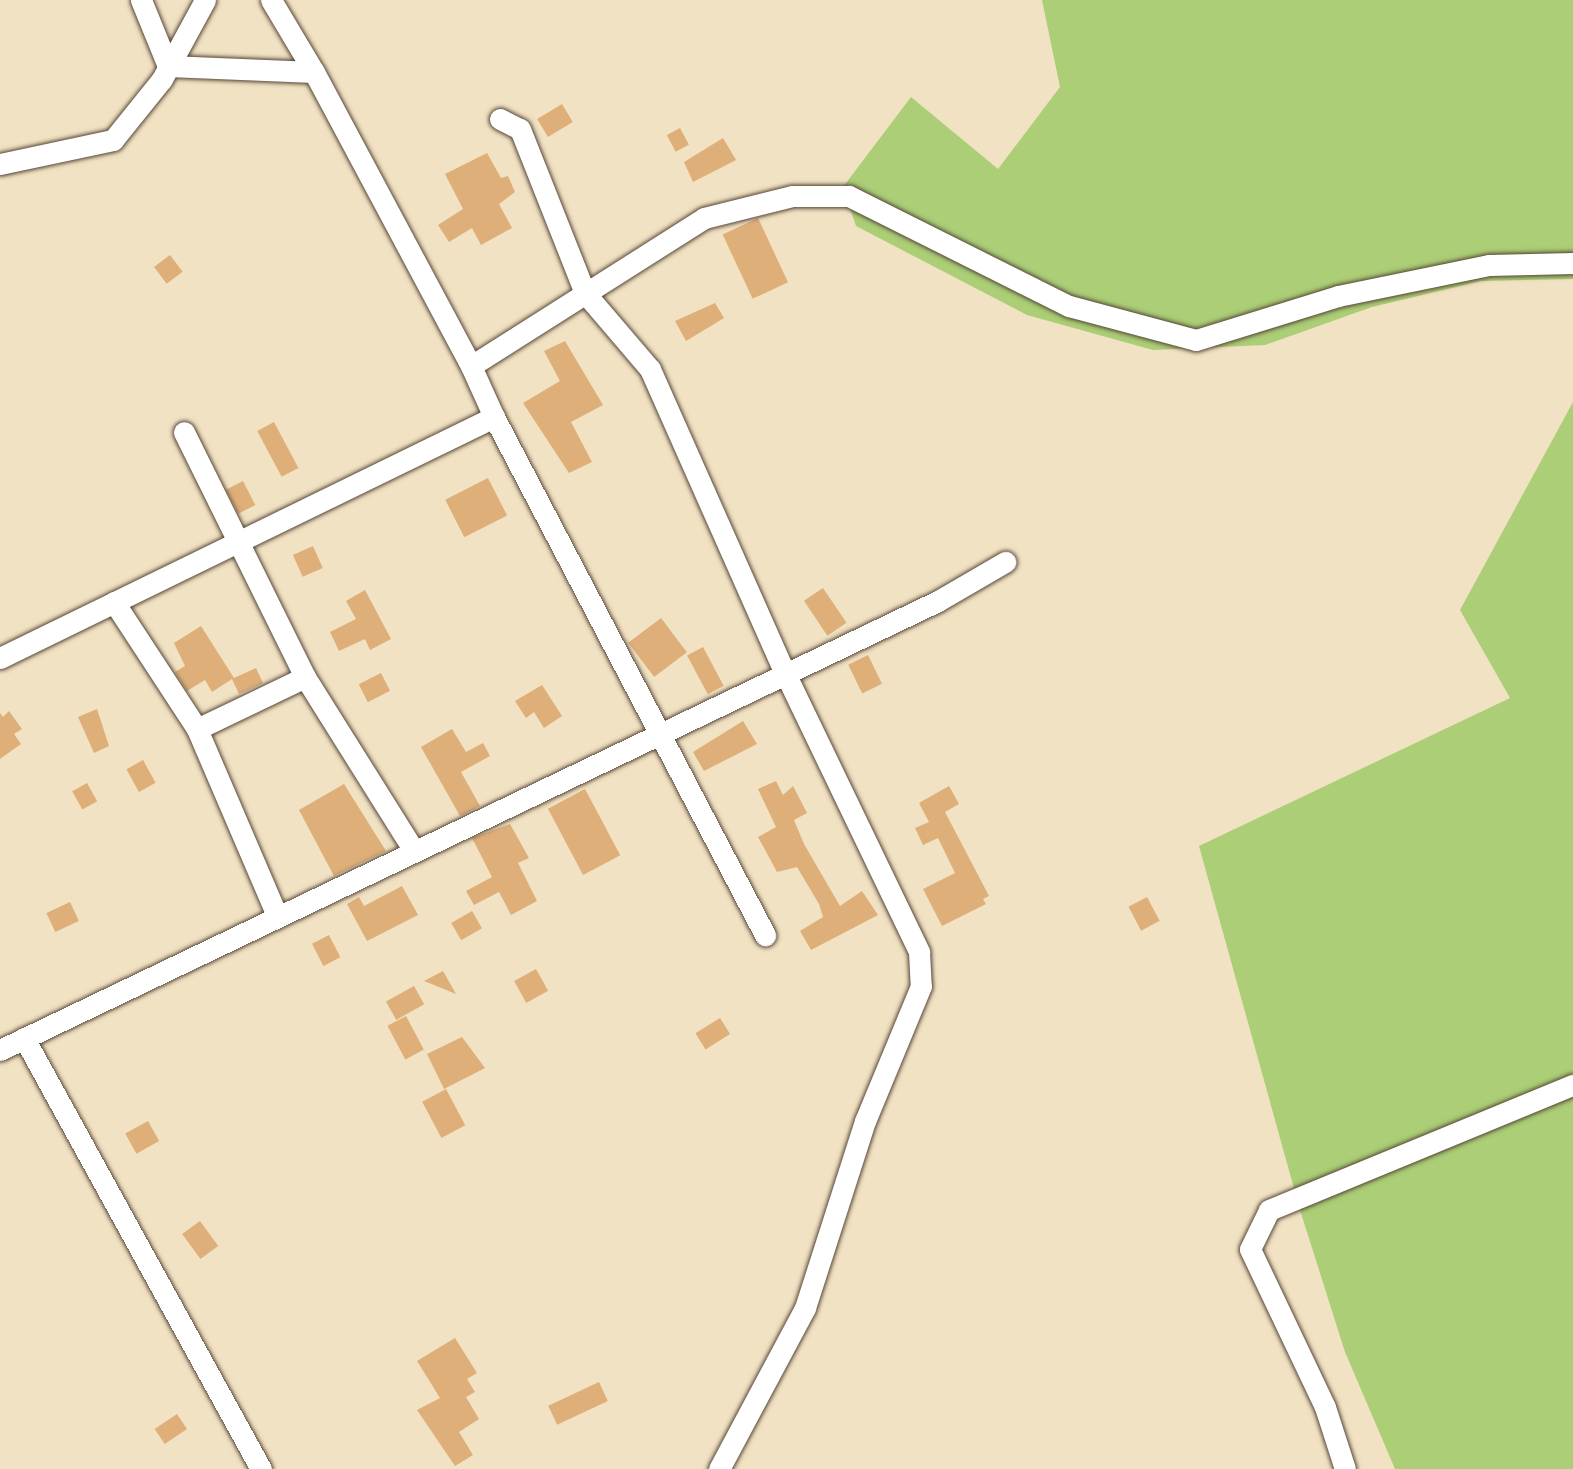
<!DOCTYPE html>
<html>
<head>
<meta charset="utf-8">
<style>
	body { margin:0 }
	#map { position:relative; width:1573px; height:1469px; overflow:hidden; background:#f1e2c3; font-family:Dekko,sans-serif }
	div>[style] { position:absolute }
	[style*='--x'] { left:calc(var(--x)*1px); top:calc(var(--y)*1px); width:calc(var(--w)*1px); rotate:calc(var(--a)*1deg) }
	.green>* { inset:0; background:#abce76 }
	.building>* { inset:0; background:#dfaf79; transform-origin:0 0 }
	.roads { filter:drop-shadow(0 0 2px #564637) drop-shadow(0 0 2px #564637) }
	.minor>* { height:21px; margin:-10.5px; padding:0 10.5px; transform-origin:10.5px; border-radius:10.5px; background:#fff }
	span { translate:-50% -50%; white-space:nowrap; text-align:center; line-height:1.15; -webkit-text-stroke:4.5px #fcf5e5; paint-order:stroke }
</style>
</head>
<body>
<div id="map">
	<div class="green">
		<div style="clip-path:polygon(1042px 0,1573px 0,1573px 279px,1481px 281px,1372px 307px,1265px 345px,1153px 350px,1027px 315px,856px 226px,843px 187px,911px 97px,998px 169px,1060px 87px)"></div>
		<div style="clip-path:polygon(1573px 402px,1573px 1469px,1395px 1469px,1345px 1352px,1300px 1210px,1199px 846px,1510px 698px,1460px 610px)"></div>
	</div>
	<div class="building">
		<div style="left:562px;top:104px;width:21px;height:29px;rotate:59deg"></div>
		<div style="left:680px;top:128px;width:19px;height:15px;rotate:62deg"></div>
		<div style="clip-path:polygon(723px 138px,736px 160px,693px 182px,684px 162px)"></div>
		<div style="clip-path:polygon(487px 153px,501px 178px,508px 176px,515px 192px,499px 204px,512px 228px,481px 245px,472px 228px,449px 242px,438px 225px,463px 209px,445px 174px)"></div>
		<div style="left:758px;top:218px;width:71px;height:39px;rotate:65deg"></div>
		<div style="left:170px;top:255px;width:21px;height:20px;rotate:53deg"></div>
		<div style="clip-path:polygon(715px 303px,724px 318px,686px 341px,675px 321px)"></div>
		<div style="clip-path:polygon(565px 341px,603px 405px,571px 422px,592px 462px,569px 473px,523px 403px,560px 381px,544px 351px)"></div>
		<div style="left:274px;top:422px;width:52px;height:19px;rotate:62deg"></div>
		<div style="left:488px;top:478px;width:42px;height:48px;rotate:63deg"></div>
		<div style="left:243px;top:481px;width:27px;height:19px;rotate:63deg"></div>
		<div style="left:313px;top:546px;width:24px;height:22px;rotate:66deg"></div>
		<div style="left:823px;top:588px;width:42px;height:23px;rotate:56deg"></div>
		<div style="clip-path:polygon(365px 590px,391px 639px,370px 650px,365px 639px,339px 651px,330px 632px,356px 619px,346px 601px)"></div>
		<div style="left:661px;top:618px;width:43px;height:41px;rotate:53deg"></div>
		<div style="clip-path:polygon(201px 626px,234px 678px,256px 668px,263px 683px,239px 694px,232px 679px,212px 692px,205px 680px,187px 691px,175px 672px,185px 666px,174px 643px)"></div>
		<div style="left:703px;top:647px;width:44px;height:18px;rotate:62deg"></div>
		<div style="left:868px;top:655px;width:32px;height:22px;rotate:64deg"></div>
		<div style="left:381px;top:673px;width:20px;height:25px;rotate:63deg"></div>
		<div style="clip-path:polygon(542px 685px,562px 716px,544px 728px,534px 712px,526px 718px,515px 701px)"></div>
		<div style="clip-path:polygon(97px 709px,109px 746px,94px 753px,78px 717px)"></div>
		<div style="clip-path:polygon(9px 711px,22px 729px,14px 734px,21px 744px,0 759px,0 713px,3px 717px)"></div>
		<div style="clip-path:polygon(743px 721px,757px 744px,704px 771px,693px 752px)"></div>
		<div style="clip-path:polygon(452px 729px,466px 752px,483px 743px,490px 756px,461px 772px,480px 806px,460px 816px,421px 747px)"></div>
		<div style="left:143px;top:760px;width:26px;height:19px;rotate:61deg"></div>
		<div style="clip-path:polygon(776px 781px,783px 795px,793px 786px,807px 813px,794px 820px,804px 844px,840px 906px,862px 891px,878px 915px,811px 950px,800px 931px,823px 917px,819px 904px,797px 867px,777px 872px,758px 837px,776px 827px,758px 789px)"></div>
		<div style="left:87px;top:783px;width:21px;height:17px;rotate:61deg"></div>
		<div style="clip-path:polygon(344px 784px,386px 851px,334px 876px,299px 810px)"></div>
		<div style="clip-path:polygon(949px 786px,959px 804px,945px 812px,989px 896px,983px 899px,986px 904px,942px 926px,923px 889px,955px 873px,938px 838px,923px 845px,915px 828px,929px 822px,919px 803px)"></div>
		<div style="left:585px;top:789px;width:75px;height:42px;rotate:62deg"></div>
		<div style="clip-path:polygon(510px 824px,529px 858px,518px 863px,537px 901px,511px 915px,499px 892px,474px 905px,466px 891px,492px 877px,472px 838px)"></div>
		<div style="clip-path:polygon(402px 886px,418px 915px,367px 941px,347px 904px,359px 897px,364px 906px)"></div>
		<div style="left:1147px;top:897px;width:27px;height:21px;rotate:62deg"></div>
		<div style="left:70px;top:902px;width:21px;height:26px;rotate:65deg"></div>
		<div style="left:472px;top:911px;width:20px;height:24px;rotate:60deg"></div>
		<div style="left:329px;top:935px;width:25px;height:19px;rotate:63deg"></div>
		<div style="left:536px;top:969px;width:25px;height:25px;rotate:61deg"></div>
		<div style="clip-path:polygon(443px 971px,456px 994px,424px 981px)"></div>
		<div style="left:414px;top:986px;width:21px;height:32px;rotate:61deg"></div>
		<div style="left:406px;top:1016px;width:38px;height:21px;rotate:62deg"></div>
		<div style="left:720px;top:1018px;width:19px;height:29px;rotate:58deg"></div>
		<div style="clip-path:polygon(462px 1037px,485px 1068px,444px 1089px,427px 1054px)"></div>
		<div style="left:446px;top:1089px;width:41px;height:27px;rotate:62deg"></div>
		<div style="left:148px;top:1121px;width:23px;height:26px;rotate:61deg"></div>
		<div style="left:200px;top:1221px;width:31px;height:22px;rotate:54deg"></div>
		<div style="clip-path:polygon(455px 1338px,477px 1373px,467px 1379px,475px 1392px,466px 1397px,479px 1419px,459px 1432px,473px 1455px,455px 1466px,417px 1410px,440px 1398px,417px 1361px)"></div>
		<div style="left:599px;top:1382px;width:21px;height:56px;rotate:65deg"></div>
		<div style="left:177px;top:1414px;width:18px;height:27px;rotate:56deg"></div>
	</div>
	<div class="roads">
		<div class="minor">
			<div style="--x:141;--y:0;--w:71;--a:67.8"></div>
			<div style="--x:168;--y:66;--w:146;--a:2.4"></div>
			<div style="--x:314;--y:72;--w:333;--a:61.9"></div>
			<div style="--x:271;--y:0;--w:84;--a:59.2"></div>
			<div style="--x:500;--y:119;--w:22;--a:27"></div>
			<div style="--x:520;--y:129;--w:176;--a:68.4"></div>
			<div style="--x:585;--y:293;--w:100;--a:49.5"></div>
			<div style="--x:650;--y:369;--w:333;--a:66.1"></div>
			<div style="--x:785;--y:673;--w:310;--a:64.3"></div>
			<div style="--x:919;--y:952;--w:34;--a:87"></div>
			<div style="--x:921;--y:986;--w:146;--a:112.5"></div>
			<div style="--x:865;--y:1121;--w:196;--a:107.8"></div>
			<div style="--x:805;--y:1308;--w:183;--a:118.1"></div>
			<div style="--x:0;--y:164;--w:116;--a:-12"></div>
			<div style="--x:113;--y:140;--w:78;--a:-51.2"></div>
			<div style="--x:162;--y:79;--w:90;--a:-61.4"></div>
			<div style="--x:494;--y:417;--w:585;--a:62.38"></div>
			<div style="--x:114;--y:602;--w:152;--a:56.8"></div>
			<div style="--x:197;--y:729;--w:120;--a:-25.7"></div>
			<div style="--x:305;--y:677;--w:273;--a:-116.3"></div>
			<div style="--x:0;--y:658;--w:550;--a:-26.01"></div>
			<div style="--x:494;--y:417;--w:56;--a:-114.3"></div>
			<div style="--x:471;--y:366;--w:276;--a:-32.4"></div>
			<div style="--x:704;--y:218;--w:91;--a:-14"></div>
			<div style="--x:792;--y:196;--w:57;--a:0"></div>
			<div style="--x:849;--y:196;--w:246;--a:26.6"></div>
			<div style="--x:1069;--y:306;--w:131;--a:15"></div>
			<div style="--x:1196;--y:340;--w:149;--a:-17.2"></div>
			<div style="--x:1338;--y:296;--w:154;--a:-11.6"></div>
			<div style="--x:1489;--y:265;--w:84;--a:-1.4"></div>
			<div style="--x:305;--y:677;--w:205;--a:57.9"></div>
			<div style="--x:197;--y:729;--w:203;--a:66.8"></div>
			<div style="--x:24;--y:1038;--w:492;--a:61.2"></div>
			<div style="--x:0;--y:1050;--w:1040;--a:-25.58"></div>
			<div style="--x:938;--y:601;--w:78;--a:-30.2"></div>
			<div style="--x:1345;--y:1469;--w:65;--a:-107.9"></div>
			<div style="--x:1325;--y:1407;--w:175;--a:-115.4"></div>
			<div style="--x:1250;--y:1249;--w:43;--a:-64"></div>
			<div style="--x:1269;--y:1210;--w:329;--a:-22.4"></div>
		</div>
	</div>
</div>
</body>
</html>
